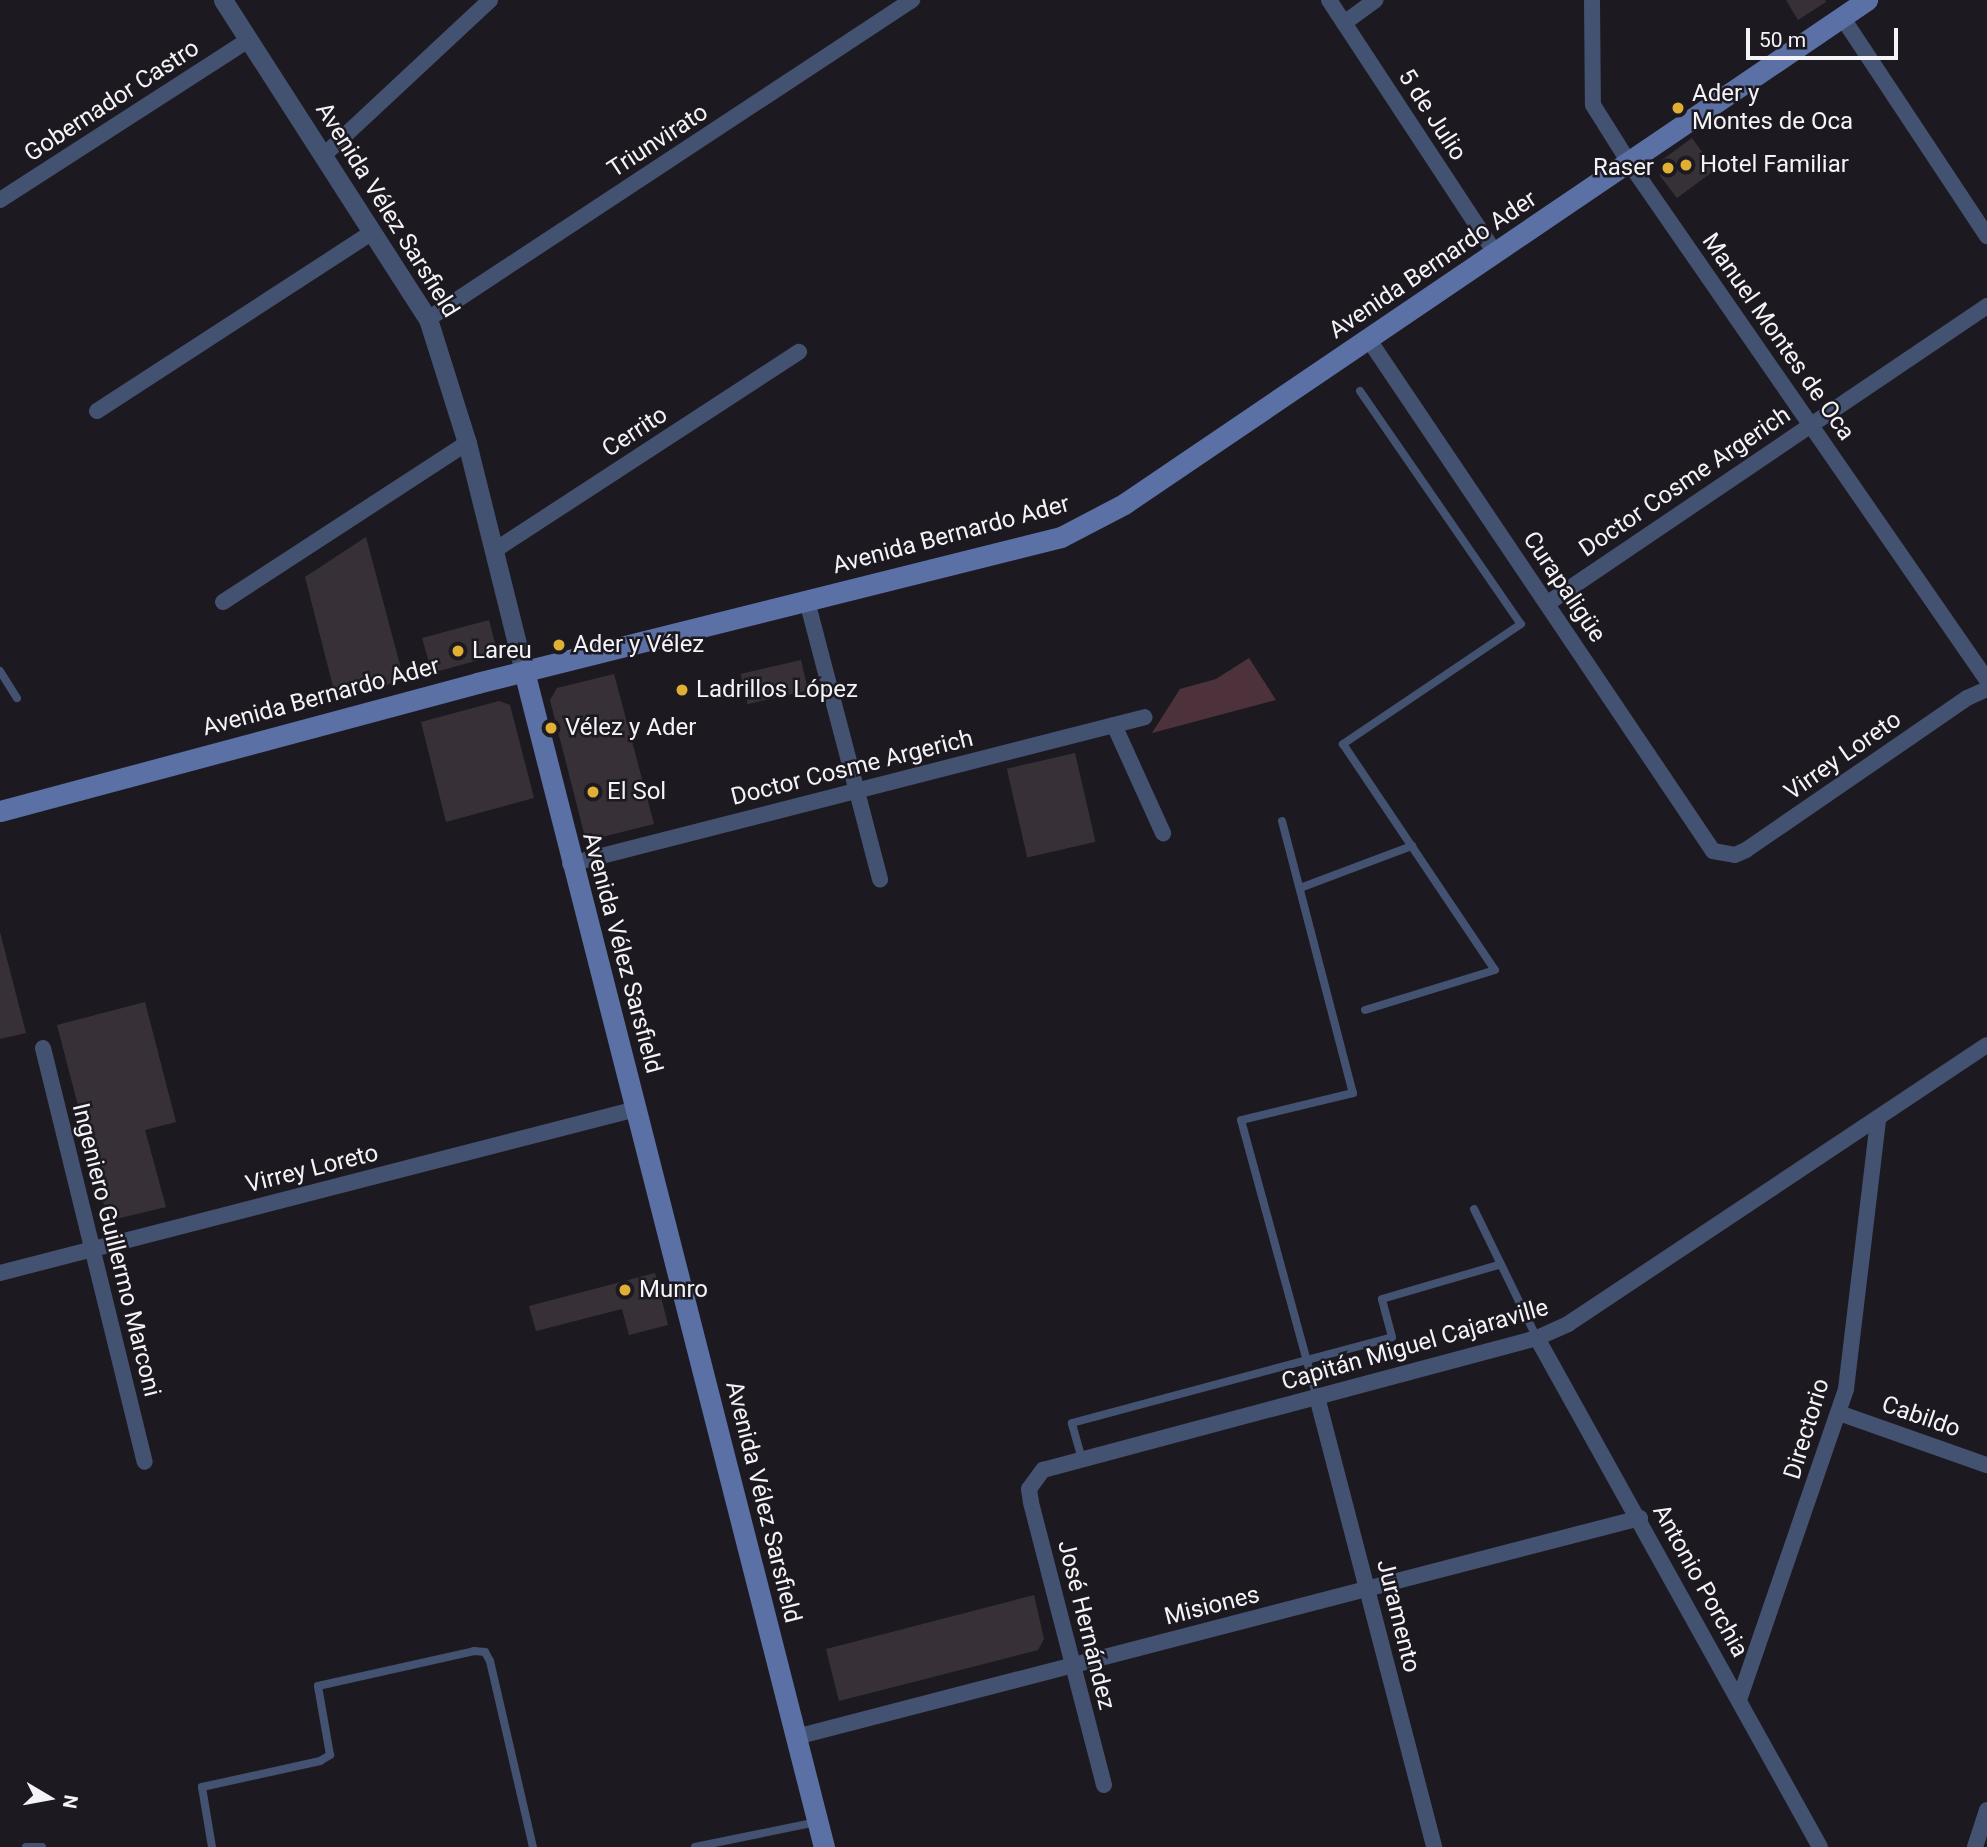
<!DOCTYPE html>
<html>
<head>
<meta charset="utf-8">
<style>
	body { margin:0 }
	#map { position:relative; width:1987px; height:1847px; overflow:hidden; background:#1c1a20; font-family:Roboto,sans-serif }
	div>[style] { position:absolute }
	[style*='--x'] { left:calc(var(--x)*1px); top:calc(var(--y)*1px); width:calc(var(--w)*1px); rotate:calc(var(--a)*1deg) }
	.green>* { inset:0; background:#4d323b }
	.building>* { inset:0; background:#373137; transform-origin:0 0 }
	.service>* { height:8px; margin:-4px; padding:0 4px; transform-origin:4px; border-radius:4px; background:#445272 }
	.minor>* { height:16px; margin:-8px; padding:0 8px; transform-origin:8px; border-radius:8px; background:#445272 }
	.tertiary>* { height:19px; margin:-9.5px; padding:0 9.5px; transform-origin:9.5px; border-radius:9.5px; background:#445272 }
	.secondary>* { height:21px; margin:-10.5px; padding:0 10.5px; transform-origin:10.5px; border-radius:10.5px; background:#5b70a4 }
	.dots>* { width:19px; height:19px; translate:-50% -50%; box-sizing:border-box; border:4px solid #1c1a20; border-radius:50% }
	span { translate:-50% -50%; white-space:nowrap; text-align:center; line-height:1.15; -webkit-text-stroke:5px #1c1a20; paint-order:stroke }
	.poi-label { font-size:24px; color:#f4f3f7 }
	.left { translate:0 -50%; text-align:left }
	.right { translate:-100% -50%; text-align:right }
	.street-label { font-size:24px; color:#f4f3f7 }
	.north { position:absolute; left:14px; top:1763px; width:70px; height:70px; -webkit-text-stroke:5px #1c1a20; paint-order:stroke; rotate:100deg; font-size:19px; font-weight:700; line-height:28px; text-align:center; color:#f4f3f7 }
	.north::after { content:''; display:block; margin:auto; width:24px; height:32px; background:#f4f3f7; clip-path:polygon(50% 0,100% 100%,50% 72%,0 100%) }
	.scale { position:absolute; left:1746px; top:28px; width:152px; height:32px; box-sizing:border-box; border:4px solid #f4f3f7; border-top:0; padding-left:9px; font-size:21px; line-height:24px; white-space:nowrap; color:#f4f3f7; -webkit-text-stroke:5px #1c1a20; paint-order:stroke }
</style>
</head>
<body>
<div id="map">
	<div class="green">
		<div style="clip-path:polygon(1249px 658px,1276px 700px,1152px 733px,1180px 689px,1216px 679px)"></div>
	</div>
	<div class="building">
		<div style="clip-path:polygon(1786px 0,1825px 0,1826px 2px,1798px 20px)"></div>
		<div style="clip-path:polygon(1692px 138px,1715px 170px,1677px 198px,1660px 176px,1662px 160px)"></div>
		<div style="clip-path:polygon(366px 537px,404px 680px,336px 698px,305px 577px)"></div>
		<div style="clip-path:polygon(489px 620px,495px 643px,486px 658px,432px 673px,422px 638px)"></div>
		<div style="left:801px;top:660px;width:31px;height:62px;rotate:77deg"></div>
		<div style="clip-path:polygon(614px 674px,654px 824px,586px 841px,550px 700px,557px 688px)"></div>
		<div style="clip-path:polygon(499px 701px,510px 705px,534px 798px,446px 822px,421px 722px)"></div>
		<div style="left:1075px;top:753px;width:91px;height:70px;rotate:77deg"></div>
		<div style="clip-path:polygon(0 932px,26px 1033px,0 1039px)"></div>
		<div style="clip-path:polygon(145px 1002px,176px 1122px,145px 1130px,166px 1207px,116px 1219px,106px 1213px,57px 1025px)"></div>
		<div style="clip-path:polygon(655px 1273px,668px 1325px,629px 1335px,622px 1309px,536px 1331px,529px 1306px)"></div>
		<div style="clip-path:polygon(1034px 1595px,1044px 1639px,1038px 1650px,839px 1701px,826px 1649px)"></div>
	</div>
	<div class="service">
		<div style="--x:1360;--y:391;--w:283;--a:55.4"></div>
		<div style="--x:1521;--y:624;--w:215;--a:146"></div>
		<div style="--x:1343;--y:744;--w:272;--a:56.1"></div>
		<div style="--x:1495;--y:970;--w:136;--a:162.9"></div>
		<div style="--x:0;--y:671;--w:32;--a:58"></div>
		<div style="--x:1282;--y:821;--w:281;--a:75.4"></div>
		<div style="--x:1353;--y:1093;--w:115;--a:166.4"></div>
		<div style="--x:1241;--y:1120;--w:287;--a:74.7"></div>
		<div style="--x:1300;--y:888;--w:120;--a:-20.6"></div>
		<div style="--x:1474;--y:1209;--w:144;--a:64"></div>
		<div style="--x:1082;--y:1459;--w:37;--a:-106"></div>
		<div style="--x:1072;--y:1423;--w:331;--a:-15"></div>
		<div style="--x:1392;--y:1337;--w:39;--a:-105"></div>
		<div style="--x:1382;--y:1299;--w:121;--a:-16.3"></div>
		<div style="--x:26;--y:1847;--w:16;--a:0"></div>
		<div style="--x:212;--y:1847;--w:61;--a:-99.5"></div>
		<div style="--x:202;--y:1787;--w:121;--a:-12.4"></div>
		<div style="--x:320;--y:1761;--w:12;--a:-31"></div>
		<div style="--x:330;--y:1755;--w:70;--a:-99.9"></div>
		<div style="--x:318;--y:1686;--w:160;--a:-12.6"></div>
		<div style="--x:474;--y:1651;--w:11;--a:5"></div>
		<div style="--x:485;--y:1652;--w:10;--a:61"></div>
		<div style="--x:490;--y:1661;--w:191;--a:77"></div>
		<div style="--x:695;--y:1847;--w:125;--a:-11.6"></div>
	</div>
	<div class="minor">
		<div style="--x:1329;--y:0;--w:304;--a:56.7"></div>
		<div style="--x:1592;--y:0;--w:105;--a:89.5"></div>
		<div style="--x:1593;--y:105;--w:70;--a:57.9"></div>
		<div style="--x:1630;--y:164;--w:627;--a:55.32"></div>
		<div style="--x:1842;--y:17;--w:263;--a:56.5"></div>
		<div style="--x:1344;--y:23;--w:39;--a:-36"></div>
		<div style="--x:324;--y:155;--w:227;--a:-43"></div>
		<div style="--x:0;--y:200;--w:295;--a:-32.8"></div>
		<div style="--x:428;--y:319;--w:580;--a:-33.39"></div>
		<div style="--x:1369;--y:340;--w:616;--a:56.05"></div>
		<div style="--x:1713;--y:851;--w:22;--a:10"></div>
		<div style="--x:1735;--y:855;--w:12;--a:-24"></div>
		<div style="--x:1746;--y:850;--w:268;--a:-34.5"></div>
		<div style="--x:1967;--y:698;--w:22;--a:-24"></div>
		<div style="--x:97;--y:411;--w:329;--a:-33"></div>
		<div style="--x:495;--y:550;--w:363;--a:-33.1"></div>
		<div style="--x:807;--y:601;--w:288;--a:75.3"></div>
		<div style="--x:223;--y:602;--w:291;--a:-33.1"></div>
		<div style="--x:1548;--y:603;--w:530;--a:-34.08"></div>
		<div style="--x:1114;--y:725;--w:119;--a:65.6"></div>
		<div style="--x:570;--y:864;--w:593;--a:-14.34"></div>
		<div style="--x:43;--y:1048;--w:426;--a:76.2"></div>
		<div style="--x:0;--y:1273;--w:657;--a:-14.46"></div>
		<div style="--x:1537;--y:1338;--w:582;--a:60.93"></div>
		<div style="--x:1317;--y:1397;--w:465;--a:75.4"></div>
		<div style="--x:1839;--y:1413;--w:157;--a:19.4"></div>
		<div style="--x:1739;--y:1700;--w:329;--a:-71"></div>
		<div style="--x:1846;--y:1389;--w:271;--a:-83.2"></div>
		<div style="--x:796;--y:1737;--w:872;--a:-14.55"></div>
		<div style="--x:1104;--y:1785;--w:292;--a:-104.5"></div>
		<div style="--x:1031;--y:1502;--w:13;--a:-99"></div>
		<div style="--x:1029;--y:1489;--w:24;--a:-54"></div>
		<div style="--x:1043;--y:1470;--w:511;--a:-14.96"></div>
		<div style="--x:1537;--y:1338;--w:34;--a:-24"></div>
		<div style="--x:1568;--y:1324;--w:503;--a:-33.66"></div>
		<div style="--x:1975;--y:1847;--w:39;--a:-72"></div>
	</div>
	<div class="tertiary">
		<div style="--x:223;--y:0;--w:379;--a:57.3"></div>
		<div style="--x:428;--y:319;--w:130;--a:72.5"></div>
		<div style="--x:467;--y:443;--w:235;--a:76"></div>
	</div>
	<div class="secondary">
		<div style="--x:524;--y:671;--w:1214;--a:75.69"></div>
		<div style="--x:0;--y:811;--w:494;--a:-15"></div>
		<div style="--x:477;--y:683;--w:602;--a:-14.04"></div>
		<div style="--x:1061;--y:537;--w:71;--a:-27.6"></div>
		<div style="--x:1124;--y:504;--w:898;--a:-34.15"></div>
	</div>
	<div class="dots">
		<div style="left:1678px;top:108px;background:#e0b034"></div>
		<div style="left:1686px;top:165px;background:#e0b034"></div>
		<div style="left:1668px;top:168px;background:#e0b034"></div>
		<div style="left:559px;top:645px;background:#e0b034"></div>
		<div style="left:458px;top:651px;background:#e0b034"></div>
		<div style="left:682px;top:690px;background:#e0b034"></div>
		<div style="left:551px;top:728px;background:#e0b034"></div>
		<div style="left:593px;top:792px;background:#e0b034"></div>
		<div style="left:625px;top:1290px;background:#e0b034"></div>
	</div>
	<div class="poi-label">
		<span class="left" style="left:1692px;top:108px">Ader y<br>Montes de Oca</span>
		<span class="left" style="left:1700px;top:165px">Hotel Familiar</span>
		<span class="right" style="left:1654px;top:168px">Raser</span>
		<span class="left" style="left:573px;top:645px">Ader y Vélez</span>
		<span class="left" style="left:472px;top:651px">Lareu</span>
		<span class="left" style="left:696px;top:690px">Ladrillos López</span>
		<span class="left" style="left:565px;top:728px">Vélez y Ader</span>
		<span class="left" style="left:607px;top:792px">El Sol</span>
		<span class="left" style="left:639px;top:1290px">Munro</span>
	</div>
	<div class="street-label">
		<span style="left:112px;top:101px;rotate:-33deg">Gobernador Castro</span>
		<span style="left:1432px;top:115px;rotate:57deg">5 de Julio</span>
		<span style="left:658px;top:141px;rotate:-33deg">Triunvirato</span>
		<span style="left:387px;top:210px;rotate:58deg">Avenida Vélez Sarsfield</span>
		<span style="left:1433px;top:265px;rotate:-34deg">Avenida Bernardo Ader</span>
		<span style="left:1778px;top:337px;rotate:55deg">Manuel Montes de Oca</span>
		<span style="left:635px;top:432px;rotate:-33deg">Cerrito</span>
		<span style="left:1685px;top:482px;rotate:-34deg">Doctor Cosme Argerich</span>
		<span style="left:951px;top:535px;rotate:-15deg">Avenida Bernardo Ader</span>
		<span style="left:1564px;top:587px;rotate:56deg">Curapaligüe</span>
		<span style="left:321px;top:697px;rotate:-15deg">Avenida Bernardo Ader</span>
		<span style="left:1843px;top:756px;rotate:-35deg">Virrey Loreto</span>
		<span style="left:852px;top:768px;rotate:-14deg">Doctor Cosme Argerich</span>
		<span style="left:622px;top:953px;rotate:75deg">Avenida Vélez Sarsfield</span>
		<span style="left:312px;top:1169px;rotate:-14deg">Virrey Loreto</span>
		<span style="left:116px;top:1250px;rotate:76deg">Ingeniero Guillermo Marconi</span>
		<span style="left:1415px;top:1345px;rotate:-16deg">Capitán Miguel Cajaraville</span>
		<span style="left:1921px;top:1417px;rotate:19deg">Cabildo</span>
		<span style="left:1807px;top:1429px;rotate:-73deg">Directorio</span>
		<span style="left:763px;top:1502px;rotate:76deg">Avenida Vélez Sarsfield</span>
		<span style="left:1700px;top:1581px;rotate:61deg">Antonio Porchia</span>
		<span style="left:1212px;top:1606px;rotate:-14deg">Misiones</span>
		<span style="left:1398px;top:1616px;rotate:76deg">Juramento</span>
		<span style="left:1086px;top:1625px;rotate:76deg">José Hernández</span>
	</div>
	<div class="north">N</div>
	<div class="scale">50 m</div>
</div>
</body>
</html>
